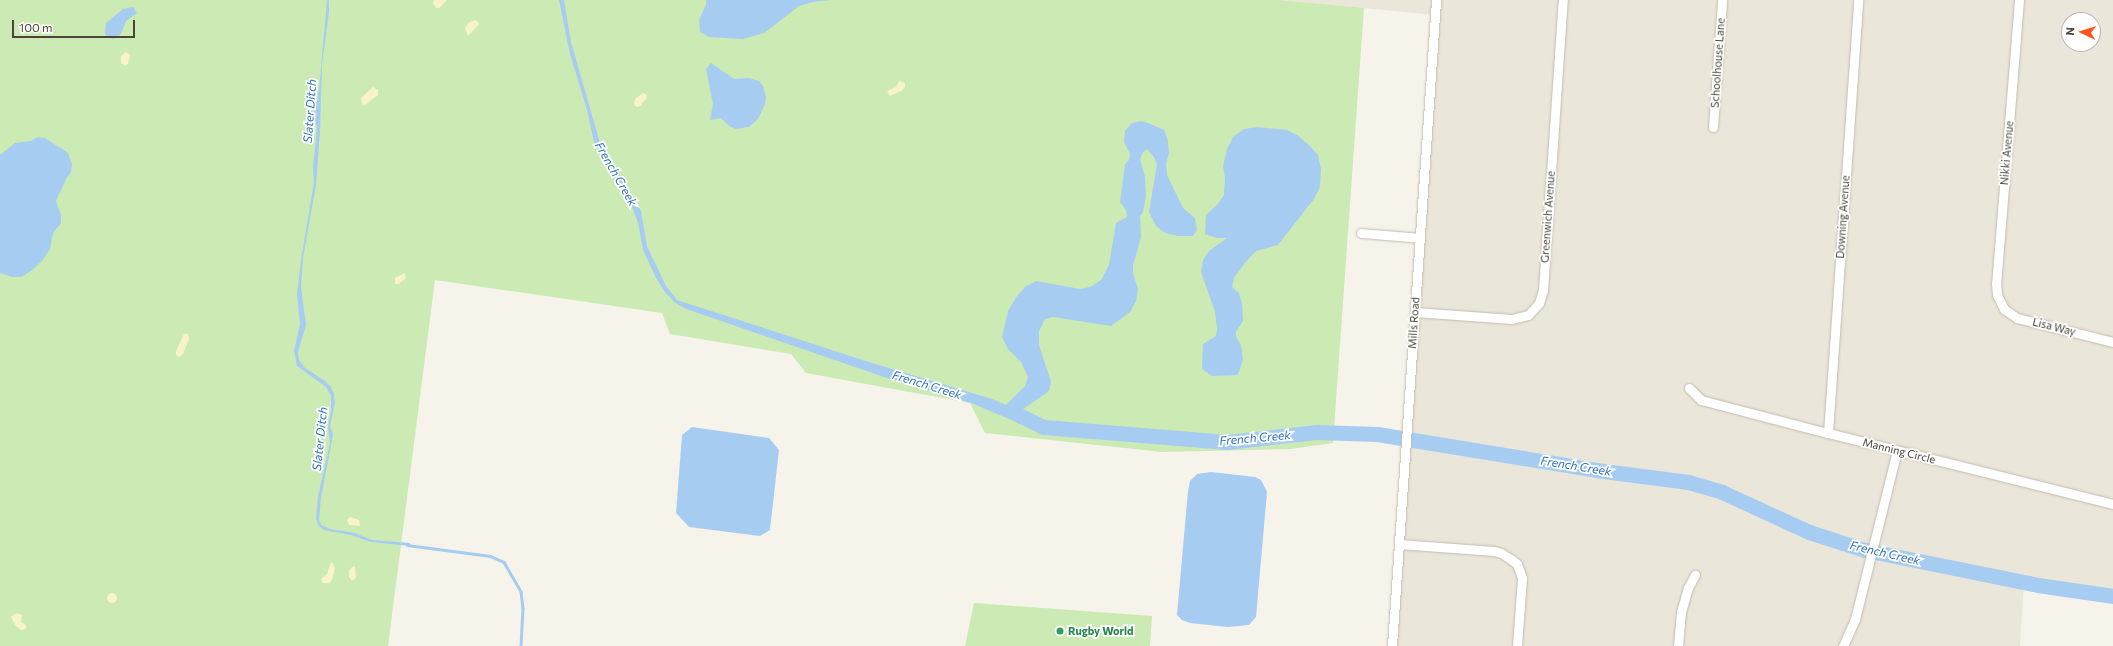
<!DOCTYPE html>
<html>
<head>
<meta charset="utf-8">
<style>
	body { margin:0 }
	#map { position:relative; width:2113px; height:646px; overflow:hidden; background:#f6f3eb; font-family:Commissioner,sans-serif }
	div>[style] { position:absolute }
	[style*='--x'] { left:calc(var(--x)*1px); top:calc(var(--y)*1px); width:calc(var(--w)*1px); rotate:calc(var(--a)*1deg) }
	.residential>* { inset:0; background:#eae6d9 }
	.green>* { inset:0; background:#cceab3 }
	.sand>* { inset:0; background:#f9f3c7 }
	.round { border-radius:50% }
	.water>* { inset:0; background:#a7ccf2 }
	.stream>* { height:2.5px; margin:-1.25px; padding:0 1.25px; transform-origin:1.25px; border-radius:1.25px; background:#a7ccf2 }
	.river>* { height:15px; margin:-7.5px; padding:0 7.5px; transform-origin:7.5px; border-radius:7.5px; background:#a7ccf2 }
	.roads { filter:drop-shadow(0 0 1px #c2bcad) drop-shadow(0 0 1px #c2bcad) }
	.minor>* { height:9px; margin:-4.5px; padding:0 4.5px; transform-origin:4.5px; border-radius:4.5px; background:#fff }
	.dots>* { width:11px; height:11px; translate:-50% -50%; box-sizing:border-box; border:2px solid #fff; border-radius:50% }
	span { translate:-50% -50%; white-space:nowrap; text-align:center; line-height:1.15; -webkit-text-stroke:3.5px #fff; paint-order:stroke }
	.street-label { font-size:11px; color:#4a4538 }
	.leisure-label { font-size:11px; color:#27864d; font-weight:700 }
	.left { translate:0 -50%; text-align:left }
	.water-label { font-size:12px; color:#2e71ba; font-style:italic }
	.north { position:absolute; left:2061px; top:12px; width:40px; height:40px; box-sizing:border-box; background:#fff; border:1px solid #b7b5af; border-radius:50%; rotate:274deg; font-size:11px; font-weight:700; line-height:16px; text-align:center; color:#4a4538 }
	.north::after { content:''; display:block; margin:auto; width:14px; height:18px; background:#fd521a; clip-path:polygon(50% 0,100% 100%,50% 72%,0 100%) }
	.scale { position:absolute; left:12px; top:20px; width:123px; height:18px; box-sizing:border-box; border:2px solid #4a4538; border-top:0; padding-left:5px; font-size:12px; line-height:14px; white-space:nowrap; color:#4a4538; -webkit-text-stroke:3px #fff; paint-order:stroke }
</style>
</head>
<body>
<div id="map">
	<div class="residential">
		<div style="clip-path:polygon(evenodd,1280px 0,2113px 0,2113px 596px,2024px 582px,2020px 646px,1392px 646px,1435px 15px,1280px 0,2069px 20px,2093px 20px,2093px 44px,2069px 44px,2069px 20px)"></div>
	</div>
	<div class="green">
		<div style="clip-path:polygon(0 0,1280px 0,1364px 8px,1333px 443px,1291px 449px,1162px 452px,985px 433px,970px 403px,806px 373px,791px 354px,670px 334px,662px 313px,435px 280px,388px 646px,0 646px)"></div>
		<div style="clip-path:polygon(974px 603px,1152px 616px,1150px 646px,965px 646px)"></div>
	</div>
	<div class="sand">
		<div style="clip-path:polygon(434px 0,447px 0,439px 8px,436px 8px,433px 3px)"></div>
		<div style="clip-path:polygon(475px 20px,478px 22px,479px 24px,468px 36px,465px 28px,468px 23px)"></div>
		<div style="clip-path:polygon(126px 52px,130px 55px,128px 64px,125px 66px,121px 63px,121px 56px)"></div>
		<div style="clip-path:polygon(899px 81px,905px 83px,905px 87px,901px 91px,890px 96px,887px 91px,896px 87px)"></div>
		<div style="clip-path:polygon(373px 87px,378px 90px,378px 95px,365px 105px,362px 104px,361px 98px)"></div>
		<div style="clip-path:polygon(643px 93px,647px 95px,646px 99px,640px 106px,636px 107px,634px 104px,635px 99px)"></div>
		<div style="clip-path:polygon(405px 273px,406px 278px,399px 284px,395px 284px,395px 278px)"></div>
		<div style="clip-path:polygon(184px 334px,188px 334px,189px 339px,183px 354px,179px 357px,176px 355px,176px 351px)"></div>
		<div style="clip-path:polygon(350px 517px,359px 520px,360px 526px,349px 525px,347px 520px)"></div>
		<div style="clip-path:polygon(331px 562px,333px 563px,335px 568px,332px 580px,329px 583px,323px 583px,321px 579px,327px 574px)"></div>
		<div style="clip-path:polygon(355px 566px,356px 578px,352px 581px,349px 577px,349px 571px,352px 567px)"></div>
		<div class="round" style="left:107px;top:593px;width:10px;height:10px"></div>
		<div style="clip-path:polygon(16px 613px,22px 615px,21px 622px,26px 625px,26px 629px,21px 630px,16px 626px,11px 617px)"></div>
	</div>
	<div class="water">
		<div style="clip-path:polygon(327px 0,329px 0,329px 12px,322px 65px,320px 131px,316px 185px,303px 258px,301px 287px,306px 325px,298px 352px,299px 360px,305px 368px,325px 381px,330px 386px,334px 394px,335px 403px,330px 426px,333px 434px,332px 440px,321px 497px,319px 520px,321px 525px,330px 529px,355px 533px,372px 540px,410px 543px,410px 546px,371px 542px,351px 535px,324px 530px,318px 525px,316px 519px,318px 496px,330px 443px,328px 426px,331px 411px,331px 396px,326px 387px,297px 366px,294px 351px,300px 324px,297px 295px,301px 260px,314px 182px,313px 168px,317px 128px,314px 116px,319px 90px)"></div>
		<div style="clip-path:polygon(559px 0,564px 0,571px 42px,600px 143px,641px 211px,647px 246px,666px 286px,677px 300px,872px 363px,992px 399px,1006px 405px,1025px 386px,1028px 377px,1021px 362px,1008px 349px,1002px 337px,1008px 311px,1017px 296px,1025px 287px,1036px 281px,1080px 289px,1090px 287px,1101px 280px,1109px 265px,1116px 223px,1127px 217px,1126px 210px,1120px 202px,1125px 164px,1129px 160px,1130px 154px,1124px 142px,1125px 131px,1132px 123px,1141px 121px,1148px 123px,1164px 130px,1168px 141px,1169px 153px,1166px 164px,1167px 175px,1183px 208px,1195px 218px,1197px 230px,1193px 236px,1178px 236px,1165px 233px,1156px 226px,1149px 212px,1157px 164px,1154px 157px,1147px 149px,1143px 152px,1140px 159px,1145px 177px,1146px 196px,1143px 212px,1140px 216px,1141px 237px,1133px 266px,1133px 273px,1138px 289px,1136px 301px,1130px 312px,1111px 326px,1053px 317px,1045px 319px,1039px 331px,1039px 345px,1051px 382px,1049px 391px,1019px 412px,1040px 422px,1035px 430px,971px 403px,887px 378px,686px 309px,674px 302px,665px 292px,655px 276px,643px 250px,638px 223px,632px 207px,620px 183px,594px 142px,587px 110px,570px 54px)"></div>
		<div style="clip-path:polygon(706px 0,831px 0,813px 2px,799px 6px,764px 33px,743px 39px,709px 37px,700px 32px,699px 20px,706px 5px)"></div>
		<div style="clip-path:polygon(133px 7px,137px 13px,126px 21px,121px 34px,114px 39px,107px 37px,105px 34px,106px 23px,123px 9px)"></div>
		<div style="clip-path:polygon(711px 63px,734px 79px,749px 78px,759px 81px,763px 86px,766px 97px,765px 104px,758px 119px,749px 127px,736px 129px,729px 126px,721px 118px,710px 120px,713px 104px,706px 69px)"></div>
		<div style="clip-path:polygon(1258px 127px,1287px 130px,1297px 135px,1309px 145px,1318px 155px,1321px 169px,1320px 187px,1314px 199px,1278px 245px,1256px 251px,1244px 264px,1234px 278px,1232px 287px,1239px 293px,1242px 303px,1243px 321px,1236px 332px,1236px 337px,1241px 345px,1243px 359px,1238px 375px,1212px 376px,1202px 369px,1203px 344px,1216px 336px,1217px 329px,1215px 312px,1201px 272px,1203px 260px,1209px 251px,1227px 238px,1217px 238px,1205px 234px,1206px 215px,1217px 205px,1224px 195px,1225px 178px,1223px 166px,1227px 149px,1233px 137px,1244px 129px)"></div>
		<div style="clip-path:polygon(38px 137px,45px 138px,68px 153px,72px 164px,71px 172px,66px 179px,56px 201px,61px 215px,61px 223px,53px 233px,50px 249px,42px 261px,31px 271px,21px 277px,12px 277px,0 273px,0 155px,15px 143px,31px 141px)"></div>
		<div style="clip-path:polygon(692px 427px,769px 438px,779px 450px,770px 530px,760px 536px,689px 527px,676px 513px,682px 435px)"></div>
		<div style="clip-path:polygon(1211px 472px,1255px 477px,1261px 480px,1267px 492px,1256px 617px,1249px 625px,1228px 627px,1190px 623px,1182px 620px,1177px 615px,1188px 491px,1190px 481px,1197px 474px)"></div>
	</div>
	<div class="stream">
		<div style="--x:407;--y:545;--w:84;--a:7.5"></div>
		<div style="--x:490;--y:556;--w:15;--a:23"></div>
		<div style="--x:504;--y:562;--w:34;--a:60"></div>
		<div style="--x:521;--y:592;--w:16;--a:83"></div>
		<div style="--x:523;--y:608;--w:38;--a:93"></div>
	</div>
	<div class="river">
		<div style="--x:1021;--y:416;--w:25;--a:26"></div>
		<div style="--x:1044;--y:427;--w:184;--a:4.7"></div>
		<div style="--x:1227;--y:442;--w:90;--a:-6.4"></div>
		<div style="--x:1316;--y:432;--w:61;--a:1.9"></div>
		<div style="--x:1377;--y:434;--w:222;--a:9.3"></div>
		<div style="--x:1596;--y:470;--w:93;--a:7.4"></div>
		<div style="--x:1688;--y:482;--w:35;--a:16"></div>
		<div style="--x:1722;--y:492;--w:96;--a:24.7"></div>
		<div style="--x:1809;--y:532;--w:59;--a:17.8"></div>
		<div style="--x:1865;--y:550;--w:177;--a:11.4"></div>
		<div style="--x:2038;--y:585;--w:76;--a:8.3"></div>
	</div>
	<div class="roads">
		<div class="minor">
			<div style="--x:2019;--y:0;--w:284;--a:94.6"></div>
			<div style="--x:1996;--y:283;--w:12;--a:85"></div>
			<div style="--x:1997;--y:295;--w:16;--a:63"></div>
			<div style="--x:2004;--y:309;--w:16;--a:35"></div>
			<div style="--x:2017;--y:318;--w:99;--a:14"></div>
			<div style="--x:1713;--y:127;--w:127;--a:-85.9"></div>
			<div style="--x:1361;--y:233;--w:59;--a:4.8"></div>
			<div style="--x:1415;--y:312;--w:97;--a:4.1"></div>
			<div style="--x:1512;--y:319;--w:16;--a:-14"></div>
			<div style="--x:1528;--y:315;--w:16;--a:-47"></div>
			<div style="--x:1539;--y:303;--w:14;--a:-73"></div>
			<div style="--x:1543;--y:290;--w:291;--a:-86.1"></div>
			<div style="--x:1689;--y:388;--w:17;--a:45"></div>
			<div style="--x:1701;--y:400;--w:131;--a:14.6"></div>
			<div style="--x:1828;--y:433;--w:294;--a:14"></div>
			<div style="--x:1828;--y:433;--w:434;--a:-86"></div>
			<div style="--x:1399;--y:544;--w:95;--a:4.2"></div>
			<div style="--x:1494;--y:551;--w:7;--a:16"></div>
			<div style="--x:1501;--y:553;--w:13;--a:32"></div>
			<div style="--x:1512;--y:560;--w:6;--a:39"></div>
			<div style="--x:1517;--y:564;--w:15;--a:70"></div>
			<div style="--x:1522;--y:578;--w:68;--a:94.2"></div>
			<div style="--x:1392;--y:646;--w:647;--a:-86.1"></div>
			<div style="--x:1678;--y:646;--w:34;--a:-85"></div>
			<div style="--x:1681;--y:612;--w:25;--a:-74"></div>
			<div style="--x:1688;--y:588;--w:15;--a:-62"></div>
			<div style="--x:1843;--y:646;--w:30;--a:-66"></div>
			<div style="--x:1855;--y:619;--w:173;--a:-76"></div>
		</div>
	</div>
	<div class="dots">
		<div style="left:1060px;top:631px;background:#2e9e5b"></div>
	</div>
	<div class="street-label">
		<span style="left:1718px;top:63px;rotate:-86deg">Schoolhouse Lane</span>
		<span style="left:2007px;top:153px;rotate:-85deg">Nikki Avenue</span>
		<span style="left:1548px;top:217px;rotate:-86deg">Greenwich Avenue</span>
		<span style="left:1843px;top:217px;rotate:-86deg">Downing Avenue</span>
		<span style="left:1414px;top:323px;rotate:-86deg">Mills Road</span>
		<span style="left:2054px;top:327px;rotate:14deg">Lisa Way</span>
		<span style="left:1899px;top:451px;rotate:14deg">Manning Circle</span>
	</div>
	<div class="leisure-label">
		<span class="left" style="left:1068px;top:631px">Rugby World</span>
	</div>
	<div class="water-label">
		<span style="left:310px;top:111px;rotate:-86deg">Slater Ditch</span>
		<span style="left:616px;top:174px;rotate:60deg">French Creek</span>
		<span style="left:927px;top:385px;rotate:17deg">French Creek</span>
		<span style="left:1255px;top:438px;rotate:-5deg">French Creek</span>
		<span style="left:320px;top:439px;rotate:-84deg">Slater Ditch</span>
		<span style="left:1576px;top:466px;rotate:9deg">French Creek</span>
		<span style="left:1885px;top:553px;rotate:13deg">French Creek</span>
	</div>
	<div class="north">N</div>
	<div class="scale">100 m</div>
</div>
</body>
</html>
